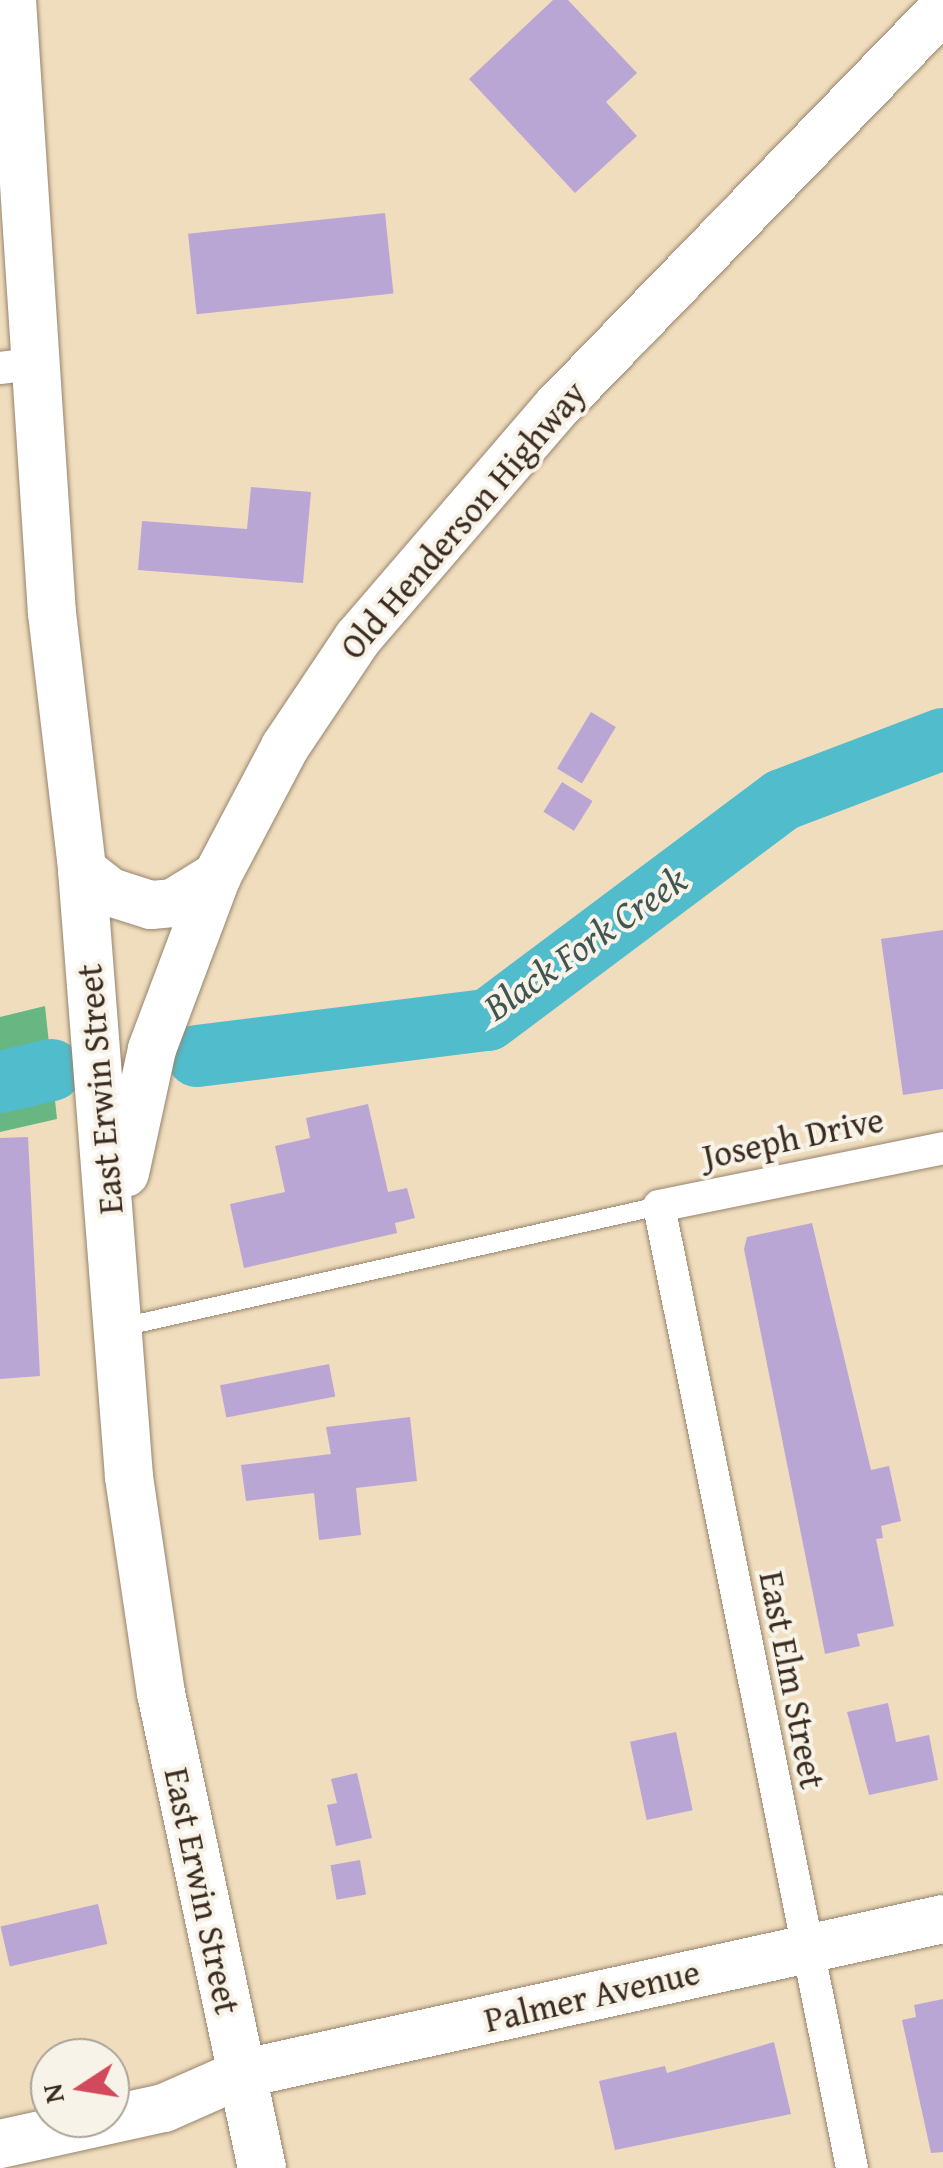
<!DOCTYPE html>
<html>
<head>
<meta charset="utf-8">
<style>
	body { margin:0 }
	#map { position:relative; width:943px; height:2168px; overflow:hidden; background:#f0ddbd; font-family:"Gentium Book Plus",serif }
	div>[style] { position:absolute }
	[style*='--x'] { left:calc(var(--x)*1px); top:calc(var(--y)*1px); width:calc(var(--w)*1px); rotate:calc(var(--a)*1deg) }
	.forest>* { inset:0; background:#68b782 }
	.river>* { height:62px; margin:-31px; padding:0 31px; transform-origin:31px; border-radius:31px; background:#50bccc }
	.building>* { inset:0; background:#baa6d4; transform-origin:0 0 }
	.roads { filter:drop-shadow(0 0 2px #96846e) drop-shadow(0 0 2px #96846e) }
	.lane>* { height:18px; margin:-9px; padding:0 9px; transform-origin:9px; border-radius:9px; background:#fff }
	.street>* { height:32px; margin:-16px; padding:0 16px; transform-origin:16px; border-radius:16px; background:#fff }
	.secondary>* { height:48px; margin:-24px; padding:0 24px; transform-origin:24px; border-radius:24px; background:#fff }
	span { translate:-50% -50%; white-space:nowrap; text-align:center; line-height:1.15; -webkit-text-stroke:8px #f7f3e8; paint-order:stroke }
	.street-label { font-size:35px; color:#3b2a1e }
	.water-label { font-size:38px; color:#415652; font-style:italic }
	.north { position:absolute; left:30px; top:2038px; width:100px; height:100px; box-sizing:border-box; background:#f7f3e8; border:2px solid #aca397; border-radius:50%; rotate:258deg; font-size:28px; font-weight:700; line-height:40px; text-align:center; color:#3b2a1e }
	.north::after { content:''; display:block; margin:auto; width:35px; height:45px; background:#d1495b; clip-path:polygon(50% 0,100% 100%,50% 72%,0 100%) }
</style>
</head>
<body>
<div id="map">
	<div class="forest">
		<div style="clip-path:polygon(45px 1006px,57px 1119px,0 1132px,0 1017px)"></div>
	</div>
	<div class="river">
		<div style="--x:197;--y:1056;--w:293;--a:-7.1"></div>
		<div style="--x:488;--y:1020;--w:367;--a:-36.8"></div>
		<div style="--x:782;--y:800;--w:172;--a:-20.8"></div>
		<div style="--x:0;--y:1082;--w:53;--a:-13"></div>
	</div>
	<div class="building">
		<div style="clip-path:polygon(553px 0,568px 0,637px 73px,606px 102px,637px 136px,575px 193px,469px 79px)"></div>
		<div style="left:385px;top:213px;width:81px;height:198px;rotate:84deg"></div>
		<div style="clip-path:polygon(251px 487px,311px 492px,303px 583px,138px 570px,142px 521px,247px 529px)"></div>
		<div style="left:591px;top:712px;width:29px;height:66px;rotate:31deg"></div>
		<div style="left:562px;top:782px;width:36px;height:35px;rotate:32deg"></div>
		<div style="clip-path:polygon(943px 930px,943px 1089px,903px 1095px,881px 939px)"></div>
		<div style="clip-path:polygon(368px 1104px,388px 1192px,407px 1188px,415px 1218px,395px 1223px,397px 1233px,244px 1268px,230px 1204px,285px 1192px,275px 1146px,310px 1138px,306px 1118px)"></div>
		<div style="clip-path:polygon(28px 1137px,40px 1376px,0 1379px,0 1138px)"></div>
		<div style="clip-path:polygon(812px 1223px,871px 1470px,889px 1466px,901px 1521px,881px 1526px,883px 1538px,876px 1539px,894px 1626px,857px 1634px,860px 1646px,825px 1654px,744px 1249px,747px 1237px)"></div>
		<div style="left:329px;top:1364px;width:33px;height:111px;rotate:79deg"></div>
		<div style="clip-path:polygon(410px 1417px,417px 1481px,356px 1488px,361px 1535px,319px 1540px,314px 1493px,246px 1501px,241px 1465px,331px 1454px,326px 1427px)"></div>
		<div style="clip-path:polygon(888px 1703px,896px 1742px,929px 1735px,938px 1780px,869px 1795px,847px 1712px)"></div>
		<div style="left:676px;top:1732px;width:80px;height:47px;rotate:78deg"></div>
		<div style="clip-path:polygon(357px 1773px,372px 1838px,336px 1846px,327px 1805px,337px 1803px,331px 1779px)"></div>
		<div style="left:360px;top:1860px;width:35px;height:30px;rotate:80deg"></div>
		<div style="left:98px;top:1904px;width:41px;height:100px;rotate:77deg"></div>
		<div style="clip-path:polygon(943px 1999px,943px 2152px,931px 2153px,902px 2020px,916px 2017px,914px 2005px)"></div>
		<div style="clip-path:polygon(774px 2042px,791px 2114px,615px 2150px,599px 2081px,665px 2066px,667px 2073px)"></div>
	</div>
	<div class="roads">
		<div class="lane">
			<div style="--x:118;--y:1328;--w:555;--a:-12.71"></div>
		</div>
		<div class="street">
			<div style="--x:0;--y:368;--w:35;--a:-7"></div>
			<div style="--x:852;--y:2168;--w:981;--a:-101.34"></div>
			<div style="--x:659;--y:1206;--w:290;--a:-11.5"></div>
		</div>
		<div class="secondary">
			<div style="--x:12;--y:0;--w:614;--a:86.27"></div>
			<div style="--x:52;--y:613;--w:259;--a:83.3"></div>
			<div style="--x:82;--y:870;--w:609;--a:85.57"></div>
			<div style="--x:129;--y:1477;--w:218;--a:81.6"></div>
			<div style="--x:161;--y:1693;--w:486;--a:78"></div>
			<div style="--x:82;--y:870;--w:36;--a:38"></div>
			<div style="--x:110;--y:892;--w:43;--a:17.6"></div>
			<div style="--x:151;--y:905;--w:22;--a:-5"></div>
			<div style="--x:173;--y:903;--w:52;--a:-31.5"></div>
			<div style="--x:125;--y:1173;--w:127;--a:-77.7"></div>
			<div style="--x:152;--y:1049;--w:185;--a:-69.4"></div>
			<div style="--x:217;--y:876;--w:146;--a:-62.2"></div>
			<div style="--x:285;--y:747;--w:131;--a:-56.2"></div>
			<div style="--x:358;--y:638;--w:301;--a:-49.3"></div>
			<div style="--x:554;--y:410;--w:559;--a:-45.87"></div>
			<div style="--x:0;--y:2144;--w:168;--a:-12.4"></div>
			<div style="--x:164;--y:2108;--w:84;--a:-23.8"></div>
			<div style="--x:241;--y:2074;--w:719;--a:-12.45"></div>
		</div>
	</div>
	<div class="street-label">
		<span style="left:463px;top:520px;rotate:-49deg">Old Henderson Highway</span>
		<span style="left:100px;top:1089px;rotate:-95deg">East Erwin Street</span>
		<span style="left:793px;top:1138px;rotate:-12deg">Joseph Drive</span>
		<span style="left:792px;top:1680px;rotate:79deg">East Elm Street</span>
		<span style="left:202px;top:1891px;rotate:78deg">East Erwin Street</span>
		<span style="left:592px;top:1996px;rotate:-13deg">Palmer Avenue</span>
	</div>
	<div class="water-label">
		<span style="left:585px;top:943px;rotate:-35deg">Black Fork Creek</span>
	</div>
	<div class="north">N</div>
</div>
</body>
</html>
